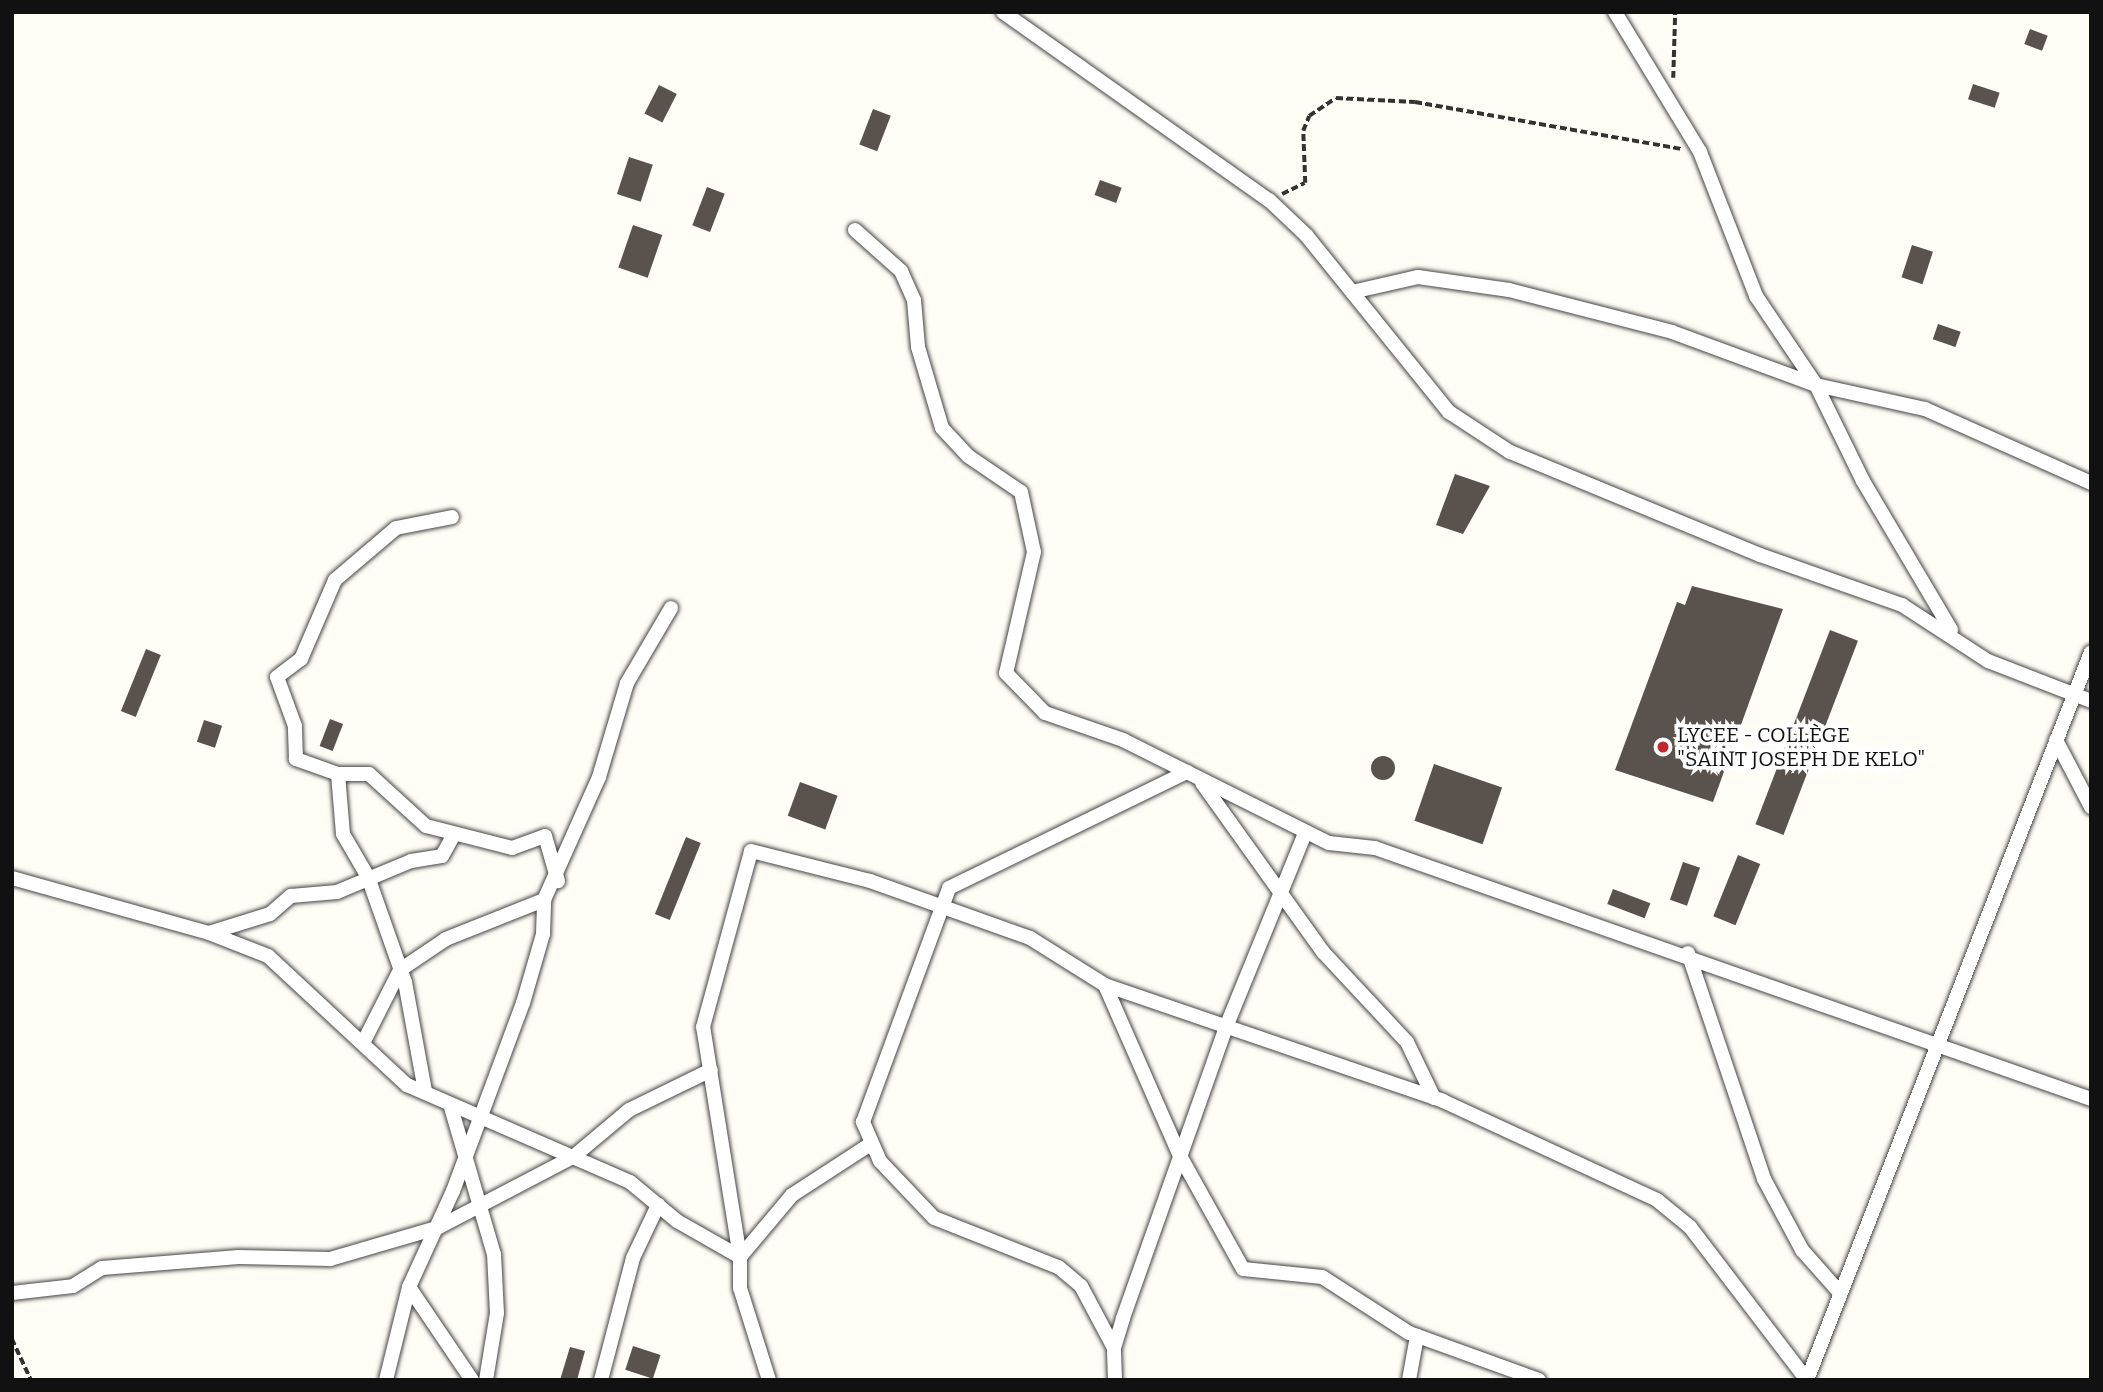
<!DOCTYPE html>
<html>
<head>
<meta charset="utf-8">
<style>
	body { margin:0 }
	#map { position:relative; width:2103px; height:1392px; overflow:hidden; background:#fffdf5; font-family:Bitter,serif }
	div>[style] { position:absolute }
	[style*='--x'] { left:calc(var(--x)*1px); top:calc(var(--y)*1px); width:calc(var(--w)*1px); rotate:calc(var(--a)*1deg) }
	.building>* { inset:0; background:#5a524d; transform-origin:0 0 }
	.round { border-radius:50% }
	.path>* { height:3.5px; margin-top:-1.75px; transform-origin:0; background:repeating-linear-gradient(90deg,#333 0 7px,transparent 0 10.5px) }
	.roads { filter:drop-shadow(0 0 2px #444) drop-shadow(0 0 2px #444) }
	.minor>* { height:14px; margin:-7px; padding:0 7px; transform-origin:7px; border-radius:7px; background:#fff }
	.dots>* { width:19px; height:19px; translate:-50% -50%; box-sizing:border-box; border:4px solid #fff; border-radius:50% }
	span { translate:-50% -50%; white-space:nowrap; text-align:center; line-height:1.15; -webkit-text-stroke:7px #fff; paint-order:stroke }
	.poi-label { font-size:21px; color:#111 }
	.left { translate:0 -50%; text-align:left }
	.frame { position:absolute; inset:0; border:14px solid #111; pointer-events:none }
</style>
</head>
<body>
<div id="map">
	<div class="building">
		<div style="left:2030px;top:29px;width:19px;height:16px;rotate:21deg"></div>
		<div style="left:1973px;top:84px;width:28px;height:16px;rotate:18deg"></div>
		<div style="left:659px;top:85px;width:20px;height:32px;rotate:27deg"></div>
		<div style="left:873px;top:109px;width:19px;height:38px;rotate:21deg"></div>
		<div style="left:629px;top:157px;width:25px;height:39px;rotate:18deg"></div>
		<div style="left:1100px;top:180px;width:23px;height:16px;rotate:20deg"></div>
		<div style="left:707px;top:187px;width:19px;height:41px;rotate:21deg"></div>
		<div style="left:633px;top:225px;width:31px;height:45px;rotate:19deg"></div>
		<div style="left:1912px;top:245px;width:22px;height:34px;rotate:18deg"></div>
		<div style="left:1938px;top:324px;width:24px;height:16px;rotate:19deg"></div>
		<div style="clip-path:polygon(1455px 474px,1490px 486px,1463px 534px,1436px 525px)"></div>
		<div style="clip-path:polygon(1692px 586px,1783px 609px,1713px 802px,1615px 770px,1677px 602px,1685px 605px)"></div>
		<div style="left:1830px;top:630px;width:30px;height:208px;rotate:21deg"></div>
		<div style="left:146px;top:649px;width:16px;height:67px;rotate:22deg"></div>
		<div style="left:330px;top:719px;width:14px;height:29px;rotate:21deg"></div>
		<div style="left:204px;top:720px;width:19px;height:23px;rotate:18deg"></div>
		<div class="round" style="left:1371px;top:756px;width:24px;height:24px"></div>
		<div style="left:1434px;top:764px;width:72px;height:60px;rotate:19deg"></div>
		<div style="left:800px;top:782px;width:40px;height:36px;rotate:20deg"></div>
		<div style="left:686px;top:837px;width:16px;height:83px;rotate:22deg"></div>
		<div style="left:1738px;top:855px;width:24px;height:66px;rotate:22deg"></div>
		<div style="left:1683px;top:862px;width:18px;height:40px;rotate:19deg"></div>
		<div style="left:1613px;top:889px;width:40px;height:16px;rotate:21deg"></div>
		<div style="left:633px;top:1346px;width:29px;height:25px;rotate:18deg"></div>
		<div style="clip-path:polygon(570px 1347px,585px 1351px,577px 1380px,560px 1380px)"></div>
	</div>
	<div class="path">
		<div style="--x:1673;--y:78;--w:66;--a:-88.3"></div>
		<div style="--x:1282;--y:194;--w:25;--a:-26"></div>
		<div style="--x:1305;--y:183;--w:52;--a:-92.2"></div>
		<div style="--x:1303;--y:131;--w:16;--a:-68"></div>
		<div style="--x:1309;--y:116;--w:32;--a:-34"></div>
		<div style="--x:1336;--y:98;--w:79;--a:2.9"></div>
		<div style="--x:1415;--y:102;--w:270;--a:10"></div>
		<div style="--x:12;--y:1339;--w:45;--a:65.1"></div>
	</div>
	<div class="roads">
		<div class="minor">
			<div style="--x:1003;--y:12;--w:326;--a:35.3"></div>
			<div style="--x:1269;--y:200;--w:51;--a:43.4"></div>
			<div style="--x:1306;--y:235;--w:228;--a:51.1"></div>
			<div style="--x:1449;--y:412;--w:73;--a:33.3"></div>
			<div style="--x:1510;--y:452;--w:270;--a:22.4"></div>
			<div style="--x:1760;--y:555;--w:151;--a:19.4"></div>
			<div style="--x:1902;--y:605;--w:103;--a:33.1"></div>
			<div style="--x:1988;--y:661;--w:110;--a:21.2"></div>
			<div style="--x:1615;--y:12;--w:164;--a:58.7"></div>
			<div style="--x:1700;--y:152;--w:155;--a:68.7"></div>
			<div style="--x:1756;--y:296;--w:107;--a:56"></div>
			<div style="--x:1816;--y:385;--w:107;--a:63.9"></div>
			<div style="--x:1863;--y:481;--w:173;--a:59.4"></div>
			<div style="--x:855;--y:230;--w:62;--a:41.7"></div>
			<div style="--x:901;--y:271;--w:32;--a:66"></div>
			<div style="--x:914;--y:300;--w:47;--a:85.1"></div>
			<div style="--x:918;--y:347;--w:84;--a:73.5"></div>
			<div style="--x:942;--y:428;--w:38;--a:47"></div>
			<div style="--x:968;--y:456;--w:64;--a:34.2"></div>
			<div style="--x:1021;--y:492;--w:61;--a:77.8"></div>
			<div style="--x:1034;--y:552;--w:124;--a:103"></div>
			<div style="--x:1006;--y:673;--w:56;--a:45.7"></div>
			<div style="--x:1045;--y:713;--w:83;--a:19.1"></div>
			<div style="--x:1123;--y:740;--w:230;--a:26.6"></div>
			<div style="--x:1329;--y:843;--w:46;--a:6.2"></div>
			<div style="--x:1375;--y:848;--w:759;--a:19.32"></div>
			<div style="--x:1352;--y:292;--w:68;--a:-12.8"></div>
			<div style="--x:1418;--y:277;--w:92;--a:8.1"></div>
			<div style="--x:1509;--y:290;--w:168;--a:14.4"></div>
			<div style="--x:1672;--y:332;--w:153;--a:20.2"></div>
			<div style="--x:1816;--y:385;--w:112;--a:12.4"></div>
			<div style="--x:1925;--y:409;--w:182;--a:24"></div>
			<div style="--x:2056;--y:740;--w:76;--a:62.4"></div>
			<div style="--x:338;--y:774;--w:31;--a:0"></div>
			<div style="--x:369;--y:774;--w:77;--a:42.4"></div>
			<div style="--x:426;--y:826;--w:89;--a:14.3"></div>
			<div style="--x:512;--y:848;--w:35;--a:-20"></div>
			<div style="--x:545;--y:836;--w:47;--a:73.9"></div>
			<div style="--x:1202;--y:783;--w:208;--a:54.4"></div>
			<div style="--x:1323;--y:952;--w:123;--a:47"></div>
			<div style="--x:1407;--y:1042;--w:62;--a:64.3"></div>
			<div style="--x:12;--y:878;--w:205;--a:15.6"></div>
			<div style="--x:209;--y:933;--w:63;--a:21.3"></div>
			<div style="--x:268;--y:956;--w:190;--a:42.9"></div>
			<div style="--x:407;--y:1085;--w:243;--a:23.5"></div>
			<div style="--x:630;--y:1182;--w:61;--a:39.7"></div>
			<div style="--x:677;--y:1221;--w:73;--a:29.7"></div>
			<div style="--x:740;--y:1257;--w:31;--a:90"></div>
			<div style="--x:740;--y:1288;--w:96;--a:72.5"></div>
			<div style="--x:209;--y:933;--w:64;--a:-17.3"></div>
			<div style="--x:270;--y:914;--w:28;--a:-41"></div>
			<div style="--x:291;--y:896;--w:46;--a:-5"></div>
			<div style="--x:337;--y:892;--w:80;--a:-22.7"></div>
			<div style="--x:411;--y:861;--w:31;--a:-9"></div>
			<div style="--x:442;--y:856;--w:25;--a:-61"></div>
			<div style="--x:1688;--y:953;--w:238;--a:71.4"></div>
			<div style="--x:1764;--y:1179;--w:81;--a:61.8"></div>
			<div style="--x:1802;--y:1250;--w:57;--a:48.5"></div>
			<div style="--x:363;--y:1043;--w:82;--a:-63.1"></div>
			<div style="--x:400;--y:970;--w:55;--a:-34"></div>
			<div style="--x:446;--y:939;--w:105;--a:-21.7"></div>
			<div style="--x:425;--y:1091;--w:111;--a:-100.4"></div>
			<div style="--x:405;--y:982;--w:111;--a:-109.4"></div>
			<div style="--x:368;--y:877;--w:50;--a:-120.2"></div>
			<div style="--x:343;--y:834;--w:60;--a:-94.8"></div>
			<div style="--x:338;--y:774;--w:45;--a:-160.3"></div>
			<div style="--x:296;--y:759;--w:33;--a:-92"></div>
			<div style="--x:295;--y:726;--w:52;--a:-110.2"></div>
			<div style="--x:277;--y:677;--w:30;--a:-37"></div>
			<div style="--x:301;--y:659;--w:86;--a:-66.7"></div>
			<div style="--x:335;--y:580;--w:80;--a:-40.4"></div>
			<div style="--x:396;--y:528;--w:57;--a:-11.1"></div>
			<div style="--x:450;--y:1104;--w:156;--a:73.7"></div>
			<div style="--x:494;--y:1254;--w:59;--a:87.1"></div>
			<div style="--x:497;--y:1313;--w:68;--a:99.3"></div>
			<div style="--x:740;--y:1257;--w:233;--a:-99.1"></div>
			<div style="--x:703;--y:1027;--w:182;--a:-74.7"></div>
			<div style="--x:751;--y:851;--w:123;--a:14.1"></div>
			<div style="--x:870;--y:881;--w:170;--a:19.6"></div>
			<div style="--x:1030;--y:938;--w:89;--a:32.1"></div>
			<div style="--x:740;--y:1257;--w:81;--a:-50"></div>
			<div style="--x:792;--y:1195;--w:92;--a:-33"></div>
			<div style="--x:409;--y:1287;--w:112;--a:55.9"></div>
			<div style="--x:12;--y:1293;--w:61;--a:-6.5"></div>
			<div style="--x:73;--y:1286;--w:34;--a:-32"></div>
			<div style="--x:102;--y:1268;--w:137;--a:-4.6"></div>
			<div style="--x:239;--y:1257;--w:91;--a:1.3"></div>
			<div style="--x:330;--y:1259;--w:111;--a:-16.2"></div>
			<div style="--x:437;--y:1228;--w:153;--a:-27.6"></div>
			<div style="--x:573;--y:1157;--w:73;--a:-40"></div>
			<div style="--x:629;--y:1110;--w:91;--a:-26"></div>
			<div style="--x:1114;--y:1348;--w:70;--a:-118"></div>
			<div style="--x:1081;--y:1286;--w:30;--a:-140"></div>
			<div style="--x:1058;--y:1267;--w:133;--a:-158.4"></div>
			<div style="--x:934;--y:1218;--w:79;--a:-133.5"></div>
			<div style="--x:880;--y:1161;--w:43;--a:-113.6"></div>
			<div style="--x:863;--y:1122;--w:249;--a:-69.8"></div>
			<div style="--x:949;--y:888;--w:265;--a:-26"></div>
			<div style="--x:386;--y:1380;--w:96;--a:-76.1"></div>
			<div style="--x:409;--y:1287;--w:106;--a:-65.4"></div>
			<div style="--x:453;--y:1191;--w:201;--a:-69.6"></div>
			<div style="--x:523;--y:1003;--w:72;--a:-73.8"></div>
			<div style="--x:543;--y:934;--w:34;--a:-88"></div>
			<div style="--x:544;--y:900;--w:135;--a:-65.9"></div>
			<div style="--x:599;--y:777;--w:98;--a:-73.4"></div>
			<div style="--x:627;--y:683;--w:87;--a:-59.6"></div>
			<div style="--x:601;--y:1380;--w:126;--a:-75.3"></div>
			<div style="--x:633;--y:1258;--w:59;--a:-64.7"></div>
			<div style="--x:1115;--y:1380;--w:32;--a:-92"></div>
			<div style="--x:1114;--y:1348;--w:31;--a:-73"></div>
			<div style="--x:1123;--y:1318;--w:309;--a:-70.5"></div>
			<div style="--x:1226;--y:1027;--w:209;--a:-67.8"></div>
			<div style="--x:1409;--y:1380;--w:45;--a:-79.7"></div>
			<div style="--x:1539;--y:1380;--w:138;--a:-160.1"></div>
			<div style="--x:1409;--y:1333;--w:103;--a:-147.2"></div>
			<div style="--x:1322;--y:1277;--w:79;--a:-174.2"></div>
			<div style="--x:1243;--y:1269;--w:129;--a:-119.1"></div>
			<div style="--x:1180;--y:1156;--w:187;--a:-113.7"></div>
			<div style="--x:1105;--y:985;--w:357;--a:18.9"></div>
			<div style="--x:1443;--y:1101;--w:236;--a:24.8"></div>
			<div style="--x:1657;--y:1200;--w:43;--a:39.3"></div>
			<div style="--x:1690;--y:1227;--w:193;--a:52.6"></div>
			<div style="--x:1807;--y:1380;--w:781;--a:-68.69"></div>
		</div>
	</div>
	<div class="dots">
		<div style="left:1663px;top:747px;background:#c4262e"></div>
	</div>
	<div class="poi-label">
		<span class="left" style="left:1677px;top:747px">LYCEE - COLLÈGE<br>"SAINT JOSEPH DE KELO"</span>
	</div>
	<div class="frame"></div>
</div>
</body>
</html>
